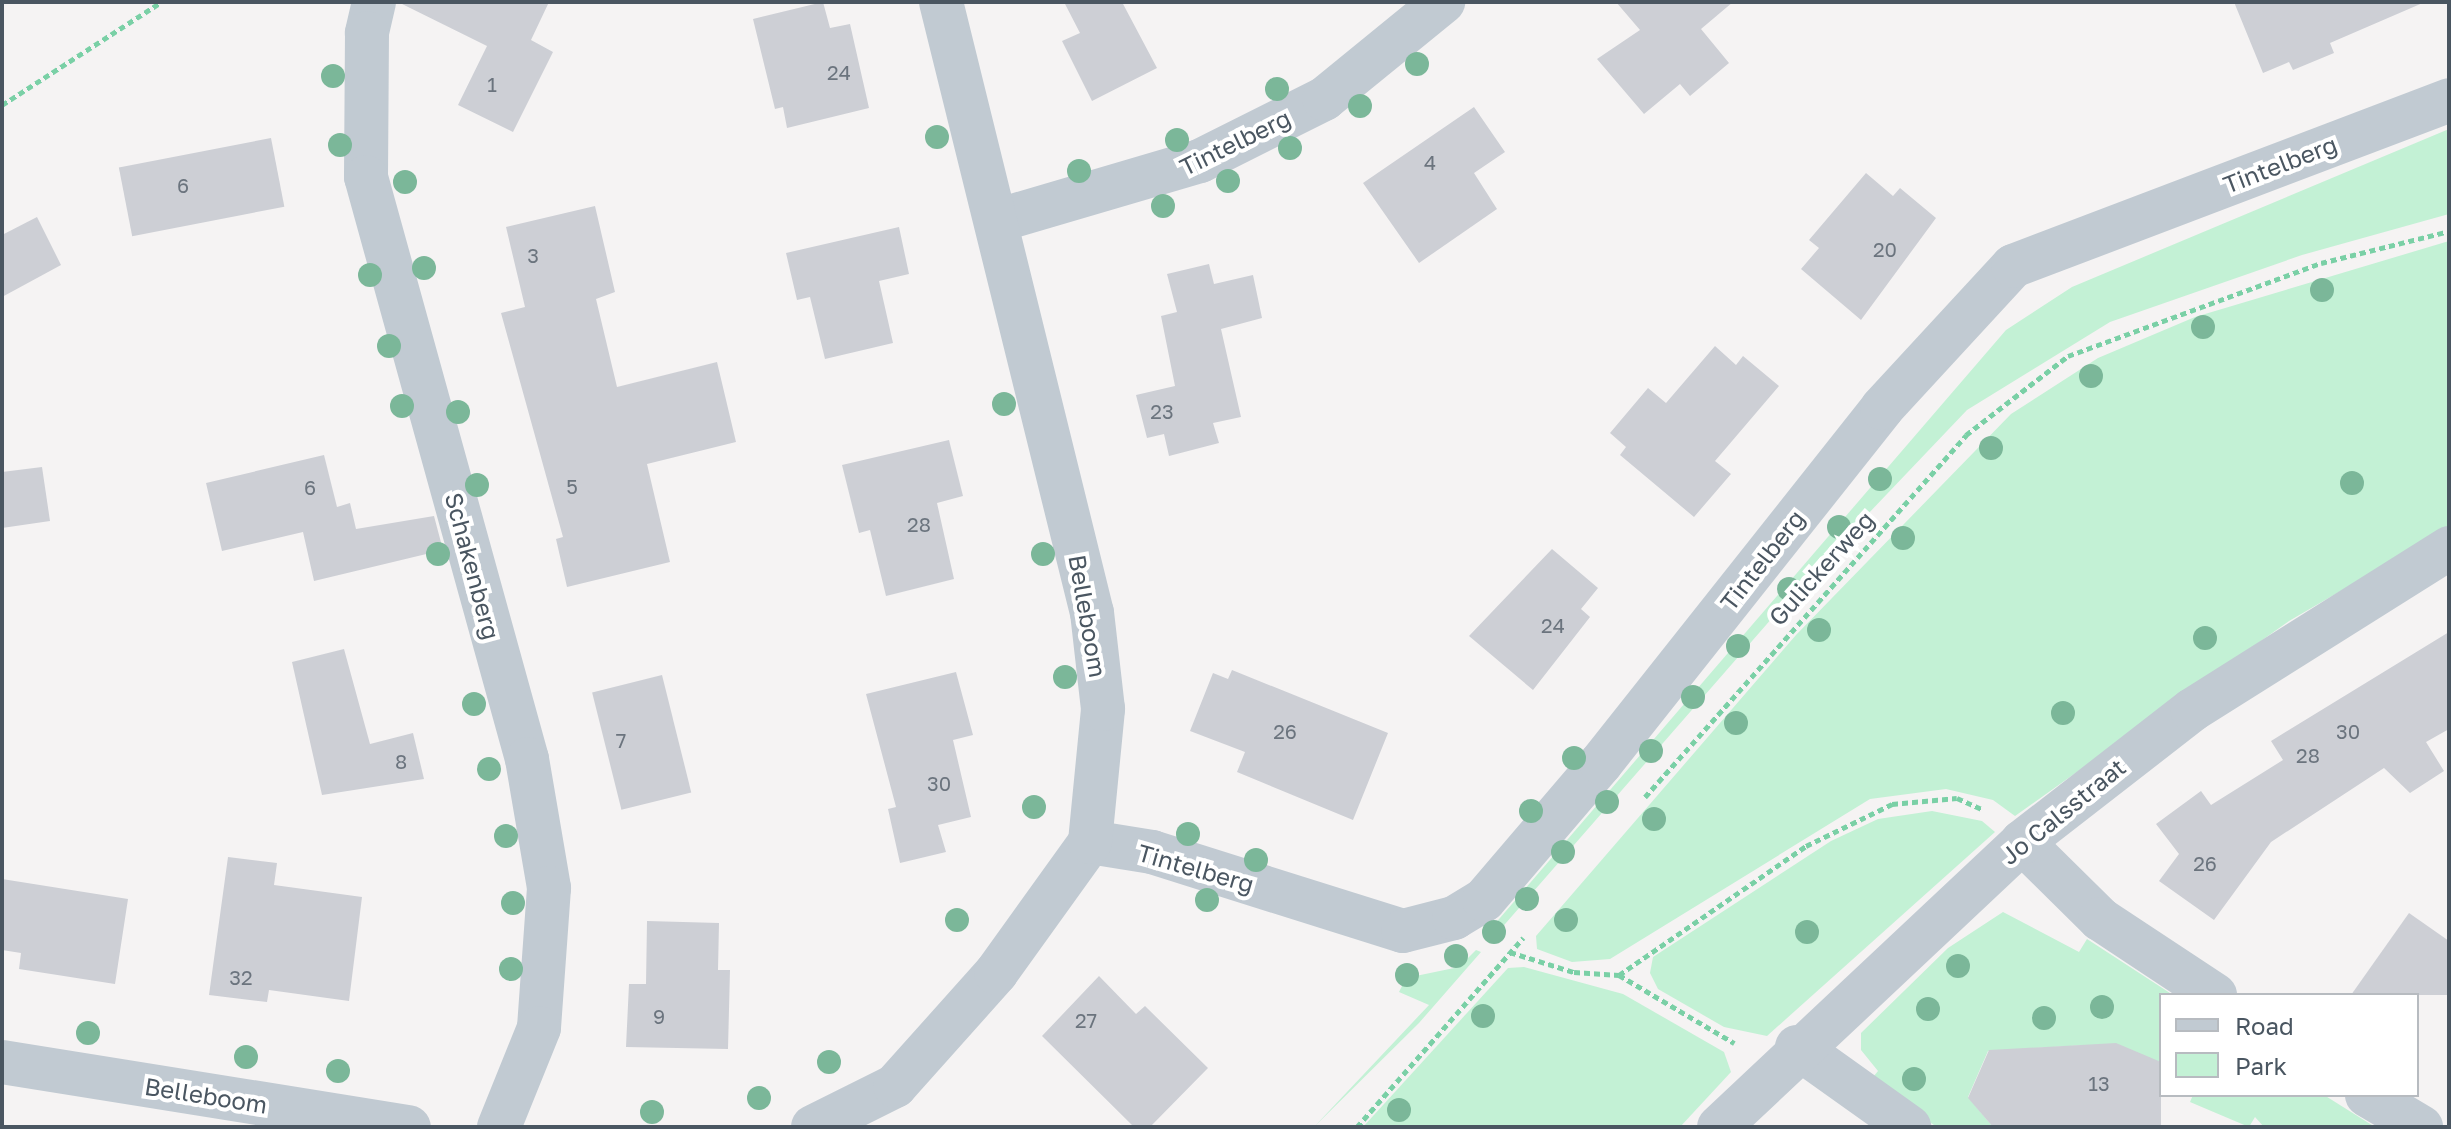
<!DOCTYPE html>
<html>
<head>
<meta charset="utf-8">
<style>
	body { margin:0 }
	#map { position:relative; width:2451px; height:1129px; overflow:hidden; background:#f5f3f3; font-family:"Golos Text",sans-serif }
	div>[style] { position:absolute }
	[style*='--x'] { left:calc(var(--x)*1px); top:calc(var(--y)*1px); width:calc(var(--w)*1px); rotate:calc(var(--a)*1deg) }
	.green>* { inset:0; background:#c3f1d5 }
	.building>* { inset:0; background:#cdcfd5; transform-origin:0 0 }
	.path>* { height:5px; margin-top:-2.5px; transform-origin:0; background:repeating-linear-gradient(90deg,#7ad0a6 0 6px,transparent 0 10px) }
	.street>* { height:44px; margin:-22px; padding:0 22px; transform-origin:22px; border-radius:22px; background:#c1cad2 }
	.trees>* { width:24px; height:24px; margin:-12px; border-radius:50%; background:#7bb799 }
	span { translate:-50% -50%; white-space:nowrap; text-align:center; line-height:1.15; -webkit-text-stroke:8px #fff; paint-order:stroke }
	.number-label { font-size:20px; color:#6b747e }
	.number-label span { -webkit-text-stroke-width:0 }
	.street-label { font-size:24px; color:#4a5661 }
	.frame { position:absolute; inset:0; border:4px solid #4a5661; pointer-events:none }
	.legend { position:absolute; left:2159px; top:993px; width:260px; height:104px; box-sizing:border-box; background:#fff; border:2px solid #b7bbc0; margin:0; padding:10px 14px; list-style:none; font-size:24px; color:#4a5661 }
	.legend li { display:flex; align-items:center; gap:16px; height:40px }
	.legend b { width:40px; border:2px solid #b7bbc0 }
</style>
</head>
<body>
<div id="map">
	<div class="green">
		<div style="clip-path:polygon(2449px 129px,2449px 214px,2302px 255px,2110px 322px,1967px 410px,1807px 578px,1492px 939px,1487px 933px,2006px 330px,2072px 287px)"></div>
		<div style="clip-path:polygon(2449px 241px,2449px 528px,2289px 621px,2015px 816px,1993px 800px,1946px 789px,1870px 799px,1610px 959px,1572px 962px,1537px 949px,1536px 936px,1796px 635px,2011px 414px,2098px 358px,2195px 317px)"></div>
		<div style="clip-path:polygon(1932px 811px,1982px 821px,1995px 832px,1767px 1036px,1724px 1027px,1658px 989px,1650px 973px,1653px 957px,1831px 841px,1878px 819px)"></div>
		<div style="clip-path:polygon(2003px 912px,2079px 952px,2087px 939px,2173px 995px,2161px 995px,2161px 1062px,2087px 1045px,1988px 1051px,1968px 1097px,1993px 1127px,1937px 1127px,1869px 1082px,1878px 1071px,1861px 1050px,1861px 1033px,1948px 948px)"></div>
		<div style="clip-path:polygon(1476px 950px,1481px 952px,1419px 1023px,1314px 1127px,1429px 1005px,1399px 992px,1406px 978px,1459px 967px)"></div>
		<div style="clip-path:polygon(1524px 967px,1623px 994px,1724px 1052px,1731px 1072px,1680px 1127px,1363px 1127px,1508px 968px)"></div>
		<div style="clip-path:polygon(2193px 1095px,2324px 1095px,2375px 1127px,2264px 1127px,2255px 1117px,2249px 1127px,2190px 1102px)"></div>
	</div>
	<div class="building">
		<div style="clip-path:polygon(398px 2px,549px 2px,531px 40px,553px 52px,513px 132px,458px 105px,487px 46px)"></div>
		<div style="clip-path:polygon(823px 2px,830px 28px,850px 24px,869px 108px,787px 128px,783px 107px,775px 109px,753px 19px)"></div>
		<div style="clip-path:polygon(1064px 2px,1122px 2px,1157px 68px,1092px 101px,1062px 41px,1080px 33px)"></div>
		<div style="clip-path:polygon(1616px 2px,1733px 2px,1701px 29px,1729px 63px,1690px 96px,1680px 84px,1644px 114px,1597px 59px,1640px 30px)"></div>
		<div style="clip-path:polygon(2234px 2px,2425px 2px,2330px 43px,2334px 53px,2293px 70px,2289px 62px,2263px 73px)"></div>
		<div style="clip-path:polygon(1474px 107px,1505px 152px,1474px 173px,1497px 209px,1419px 263px,1363px 183px)"></div>
		<div style="left:271px;top:138px;width:70px;height:155px;rotate:79deg"></div>
		<div style="clip-path:polygon(1866px 173px,1893px 196px,1900px 188px,1936px 218px,1861px 320px,1801px 269px,1819px 248px,1809px 240px)"></div>
		<div style="clip-path:polygon(595px 206px,615px 292px,596px 299px,617px 387px,717px 362px,736px 442px,647px 464px,670px 562px,567px 587px,556px 539px,563px 537px,501px 313px,525px 307px,506px 227px)"></div>
		<div style="clip-path:polygon(37px 217px,61px 265px,2px 297px,2px 235px)"></div>
		<div style="clip-path:polygon(899px 227px,909px 274px,879px 281px,893px 343px,825px 359px,810px 297px,797px 300px,786px 253px)"></div>
		<div style="clip-path:polygon(1209px 264px,1214px 284px,1253px 275px,1262px 318px,1221px 329px,1241px 417px,1213px 423px,1219px 443px,1169px 456px,1164px 434px,1147px 438px,1136px 395px,1175px 386px,1161px 316px,1177px 312px,1167px 274px)"></div>
		<div style="clip-path:polygon(1715px 346px,1736px 365px,1743px 356px,1779px 386px,1715px 461px,1731px 474px,1694px 517px,1620px 455px,1626px 447px,1610px 433px,1648px 388px,1666px 403px)"></div>
		<div style="clip-path:polygon(949px 440px,963px 496px,937px 503px,954px 579px,886px 596px,870px 530px,859px 533px,842px 465px)"></div>
		<div style="clip-path:polygon(324px 455px,337px 507px,350px 503px,356px 529px,434px 516px,443px 550px,314px 581px,303px 532px,222px 551px,206px 483px)"></div>
		<div style="clip-path:polygon(42px 467px,50px 521px,2px 528px,2px 472px)"></div>
		<div style="clip-path:polygon(1552px 549px,1598px 588px,1581px 609px,1590px 617px,1533px 690px,1469px 636px)"></div>
		<div style="clip-path:polygon(2449px 632px,2449px 729px,2426px 742px,2444px 771px,2410px 793px,2384px 768px,2271px 842px,2214px 920px,2159px 881px,2179px 854px,2156px 824px,2201px 791px,2211px 805px,2283px 760px,2271px 741px)"></div>
		<div style="clip-path:polygon(344px 649px,370px 744px,413px 733px,424px 779px,322px 795px,292px 662px)"></div>
		<div style="clip-path:polygon(1232px 670px,1388px 733px,1353px 820px,1237px 772px,1245px 752px,1190px 731px,1213px 673px,1228px 679px)"></div>
		<div style="clip-path:polygon(956px 672px,973px 735px,953px 740px,971px 817px,938px 825px,946px 852px,900px 863px,888px 809px,896px 807px,866px 694px)"></div>
		<div style="left:662px;top:675px;width:121px;height:72px;rotate:76deg"></div>
		<div style="clip-path:polygon(228px 857px,277px 863px,274px 885px,362px 897px,349px 1001px,269px 990px,267px 1002px,209px 995px)"></div>
		<div style="clip-path:polygon(2px 879px,128px 899px,115px 984px,19px 969px,21px 953px,2px 950px)"></div>
		<div style="clip-path:polygon(2409px 913px,2449px 941px,2449px 995px,2351px 995px)"></div>
		<div style="clip-path:polygon(647px 921px,719px 923px,718px 970px,730px 970px,728px 1049px,626px 1047px,629px 984px,646px 984px)"></div>
		<div style="clip-path:polygon(1099px 976px,1136px 1014px,1145px 1006px,1208px 1068px,1150px 1127px,1134px 1127px,1042px 1036px)"></div>
		<div style="clip-path:polygon(2116px 1043px,2161px 1062px,2161px 1127px,1993px 1127px,1968px 1098px,1989px 1050px)"></div>
	</div>
	<div class="path">
		<div style="--x:2;--y:105;--w:189;--a:-32.9"></div>
		<div style="--x:1645;--y:797;--w:484;--a:-48.4"></div>
		<div style="--x:1966;--y:435;--w:129;--a:-37.8"></div>
		<div style="--x:2068;--y:356;--w:270;--a:-20.2"></div>
		<div style="--x:2321;--y:263;--w:132;--a:-14"></div>
		<div style="--x:1510;--y:952;--w:67;--a:17.4"></div>
		<div style="--x:1574;--y:972;--w:45;--a:3.8"></div>
		<div style="--x:1619;--y:975;--w:134;--a:30.6"></div>
		<div style="--x:1619;--y:975;--w:227;--a:-34.6"></div>
		<div style="--x:1806;--y:846;--w:96;--a:-26"></div>
		<div style="--x:1892;--y:804;--w:65;--a:-5.3"></div>
		<div style="--x:1957;--y:798;--w:27;--a:24"></div>
		<div style="--x:1357;--y:1127;--w:252;--a:-48.7"></div>
	</div>
	<div class="street">
		<div style="--x:374;--y:2;--w:32;--a:103"></div>
		<div style="--x:367;--y:33;--w:144;--a:90.4"></div>
		<div style="--x:366;--y:177;--w:604;--a:74.54"></div>
		<div style="--x:527;--y:759;--w:131;--a:80.3"></div>
		<div style="--x:549;--y:888;--w:140;--a:94.1"></div>
		<div style="--x:539;--y:1028;--w:107;--a:112"></div>
		<div style="--x:996;--y:221;--w:213;--a:-16.4"></div>
		<div style="--x:1200;--y:161;--w:139;--a:-26.6"></div>
		<div style="--x:1324;--y:99;--w:154;--a:-39.2"></div>
		<div style="--x:1090;--y:842;--w:63;--a:9.2"></div>
		<div style="--x:1152;--y:852;--w:263;--a:17.5"></div>
		<div style="--x:1403;--y:931;--w:53;--a:-14.3"></div>
		<div style="--x:1454;--y:918;--w:35;--a:-31"></div>
		<div style="--x:1484;--y:900;--w:180;--a:-49.5"></div>
		<div style="--x:1601;--y:763;--w:453;--a:-51.6"></div>
		<div style="--x:1882;--y:408;--w:193;--a:-47.3"></div>
		<div style="--x:2013;--y:266;--w:467;--a:-20.8"></div>
		<div style="--x:2022;--y:842;--w:110;--a:44.6"></div>
		<div style="--x:2100;--y:919;--w:138;--a:33.5"></div>
		<div style="--x:1797;--y:1047;--w:138;--a:35.5"></div>
		<div style="--x:2;--y:1062;--w:412;--a:9.1"></div>
		<div style="--x:2367;--y:1095;--w:63;--a:30.7"></div>
		<div style="--x:813;--y:1127;--w:92;--a:-26.6"></div>
		<div style="--x:895;--y:1086;--w:152;--a:-48.2"></div>
		<div style="--x:996;--y:973;--w:161;--a:-54.3"></div>
		<div style="--x:1090;--y:842;--w:134;--a:-84.4"></div>
		<div style="--x:1103;--y:709;--w:97;--a:-96.5"></div>
		<div style="--x:1092;--y:613;--w:629;--a:-103.88"></div>
		<div style="--x:1719;--y:1127;--w:416;--a:-43.2"></div>
		<div style="--x:2022;--y:842;--w:215;--a:-37.8"></div>
		<div style="--x:2192;--y:710;--w:304;--a:-32.2"></div>
	</div>
	<div class="trees">
		<div style="left:1417px;top:64px"></div>
		<div style="left:333px;top:76px"></div>
		<div style="left:1277px;top:89px"></div>
		<div style="left:1360px;top:106px"></div>
		<div style="left:937px;top:137px"></div>
		<div style="left:1177px;top:140px"></div>
		<div style="left:340px;top:145px"></div>
		<div style="left:1290px;top:148px"></div>
		<div style="left:1079px;top:171px"></div>
		<div style="left:1228px;top:181px"></div>
		<div style="left:405px;top:182px"></div>
		<div style="left:1163px;top:206px"></div>
		<div style="left:424px;top:268px"></div>
		<div style="left:370px;top:275px"></div>
		<div style="left:2322px;top:290px"></div>
		<div style="left:2203px;top:327px"></div>
		<div style="left:389px;top:346px"></div>
		<div style="left:2091px;top:376px"></div>
		<div style="left:1004px;top:404px"></div>
		<div style="left:402px;top:406px"></div>
		<div style="left:458px;top:412px"></div>
		<div style="left:1991px;top:448px"></div>
		<div style="left:1880px;top:479px"></div>
		<div style="left:2352px;top:483px"></div>
		<div style="left:477px;top:485px"></div>
		<div style="left:1839px;top:527px"></div>
		<div style="left:1903px;top:538px"></div>
		<div style="left:438px;top:554px"></div>
		<div style="left:1043px;top:554px"></div>
		<div style="left:1789px;top:589px"></div>
		<div style="left:1819px;top:630px"></div>
		<div style="left:2205px;top:638px"></div>
		<div style="left:1738px;top:646px"></div>
		<div style="left:1065px;top:677px"></div>
		<div style="left:1693px;top:697px"></div>
		<div style="left:474px;top:704px"></div>
		<div style="left:2063px;top:713px"></div>
		<div style="left:1736px;top:723px"></div>
		<div style="left:1651px;top:751px"></div>
		<div style="left:1574px;top:758px"></div>
		<div style="left:489px;top:769px"></div>
		<div style="left:1607px;top:802px"></div>
		<div style="left:1034px;top:807px"></div>
		<div style="left:1531px;top:811px"></div>
		<div style="left:1654px;top:819px"></div>
		<div style="left:1188px;top:834px"></div>
		<div style="left:506px;top:836px"></div>
		<div style="left:1563px;top:852px"></div>
		<div style="left:1256px;top:860px"></div>
		<div style="left:1527px;top:899px"></div>
		<div style="left:1207px;top:900px"></div>
		<div style="left:513px;top:903px"></div>
		<div style="left:957px;top:920px"></div>
		<div style="left:1566px;top:920px"></div>
		<div style="left:1494px;top:932px"></div>
		<div style="left:1807px;top:932px"></div>
		<div style="left:1456px;top:956px"></div>
		<div style="left:1958px;top:966px"></div>
		<div style="left:511px;top:969px"></div>
		<div style="left:1407px;top:975px"></div>
		<div style="left:2102px;top:1007px"></div>
		<div style="left:1928px;top:1009px"></div>
		<div style="left:1483px;top:1016px"></div>
		<div style="left:2044px;top:1018px"></div>
		<div style="left:88px;top:1033px"></div>
		<div style="left:246px;top:1057px"></div>
		<div style="left:829px;top:1062px"></div>
		<div style="left:338px;top:1071px"></div>
		<div style="left:1914px;top:1079px"></div>
		<div style="left:759px;top:1098px"></div>
		<div style="left:1399px;top:1110px"></div>
		<div style="left:652px;top:1112px"></div>
	</div>
	<div class="number-label">
		<span style="left:839px;top:72px">24</span>
		<span style="left:492px;top:84px">1</span>
		<span style="left:1430px;top:162px">4</span>
		<span style="left:183px;top:185px">6</span>
		<span style="left:1885px;top:249px">20</span>
		<span style="left:533px;top:255px">3</span>
		<span style="left:1162px;top:411px">23</span>
		<span style="left:572px;top:486px">5</span>
		<span style="left:310px;top:487px">6</span>
		<span style="left:919px;top:524px">28</span>
		<span style="left:1553px;top:625px">24</span>
		<span style="left:1285px;top:731px">26</span>
		<span style="left:2348px;top:731px">30</span>
		<span style="left:621px;top:740px">7</span>
		<span style="left:2308px;top:755px">28</span>
		<span style="left:401px;top:761px">8</span>
		<span style="left:939px;top:783px">30</span>
		<span style="left:2205px;top:863px">26</span>
		<span style="left:241px;top:977px">32</span>
		<span style="left:659px;top:1016px">9</span>
		<span style="left:1086px;top:1020px">27</span>
		<span style="left:2099px;top:1083px">13</span>
	</div>
	<div class="street-label">
		<span style="left:1235px;top:142px;rotate:-26deg">Tintelberg</span>
		<span style="left:2280px;top:164px;rotate:-21deg">Tintelberg</span>
		<span style="left:1762px;top:560px;rotate:-52deg">Tintelberg</span>
		<span style="left:473px;top:566px;rotate:75deg">Schakenberg</span>
		<span style="left:1821px;top:568px;rotate:-48deg">Gulickerweg</span>
		<span style="left:1088px;top:616px;rotate:80deg">Belleboom</span>
		<span style="left:2063px;top:811px;rotate:-39deg">Jo Calsstraat</span>
		<span style="left:1196px;top:868px;rotate:16deg">Tintelberg</span>
		<span style="left:206px;top:1095px;rotate:9deg">Belleboom</span>
	</div>
	<div class="frame"></div>
	<ul class="legend">
	<li><b style="height:10px;background:#c1cad2"></b>Road</li>
	<li><b style="height:22px;background:#c3f1d5"></b>Park</li>
	</ul>
</div>
</body>
</html>
